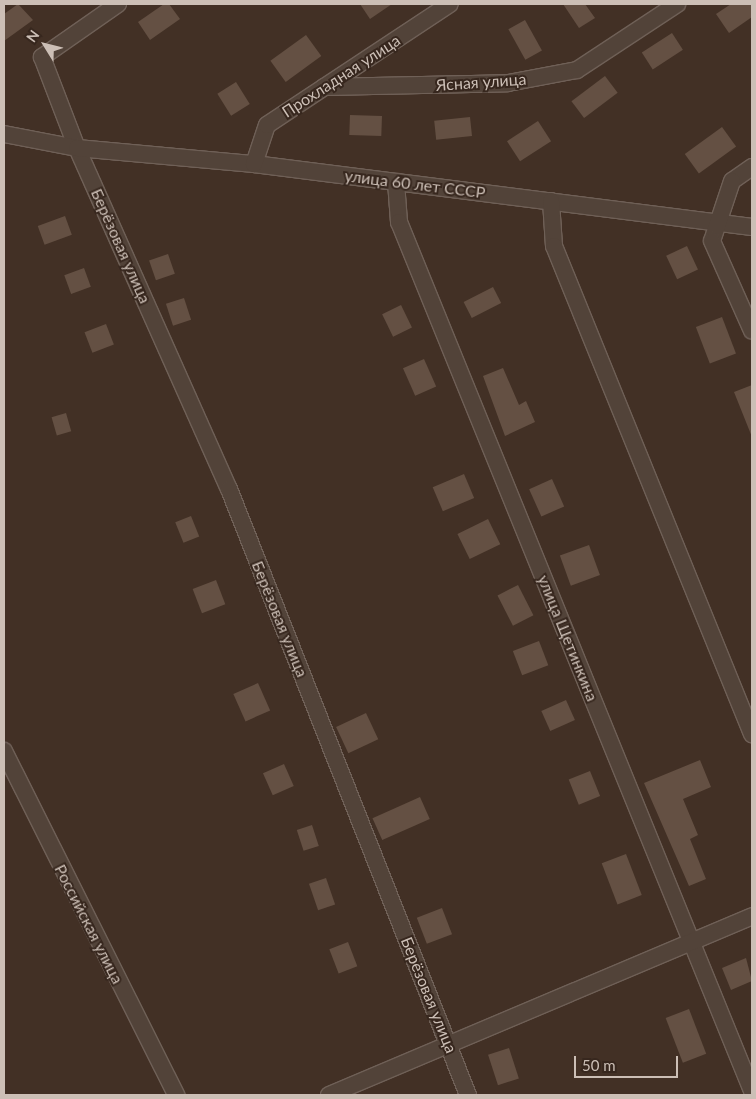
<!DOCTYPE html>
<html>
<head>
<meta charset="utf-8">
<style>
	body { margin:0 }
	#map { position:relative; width:756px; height:1099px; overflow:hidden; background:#423025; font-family:Lato,sans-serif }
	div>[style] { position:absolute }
	.building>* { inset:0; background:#645043; transform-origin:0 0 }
	.roads { filter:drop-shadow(1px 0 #6f6057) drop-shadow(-1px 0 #6f6057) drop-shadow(0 1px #6f6057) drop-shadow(0 -1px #6f6057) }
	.minor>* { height:16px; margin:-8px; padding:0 8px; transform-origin:8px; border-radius:8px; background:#524339 }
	span { translate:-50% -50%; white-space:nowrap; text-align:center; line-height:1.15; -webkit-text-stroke:4px #37271e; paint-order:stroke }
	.street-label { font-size:16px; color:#ccbfb6 }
	.frame { position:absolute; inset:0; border:5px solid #ccbfb6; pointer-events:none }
	.north { position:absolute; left:20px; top:20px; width:50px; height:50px; -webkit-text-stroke:4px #37271e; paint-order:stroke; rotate:306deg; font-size:14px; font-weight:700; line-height:20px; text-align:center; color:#ccbfb6 }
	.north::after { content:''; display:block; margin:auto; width:18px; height:22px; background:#ccbfb6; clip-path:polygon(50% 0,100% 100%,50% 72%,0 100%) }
	.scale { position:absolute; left:574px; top:1056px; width:104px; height:22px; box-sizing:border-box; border:2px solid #ccbfb6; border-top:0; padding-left:6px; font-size:15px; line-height:18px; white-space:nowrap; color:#ccbfb6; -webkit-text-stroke:4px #37271e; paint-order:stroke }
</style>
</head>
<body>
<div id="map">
	<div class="building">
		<i style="clip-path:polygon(18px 4px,33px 20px,4px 41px,4px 14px)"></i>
		<i style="clip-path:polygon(164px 4px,169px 4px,180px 19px,150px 40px,138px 22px)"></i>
		<i style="clip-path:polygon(360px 4px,392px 4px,370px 19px)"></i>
		<i style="clip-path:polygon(563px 4px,585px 4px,595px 18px,579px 28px)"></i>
		<i style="clip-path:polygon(731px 4px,752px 4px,752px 17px,729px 33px,716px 14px)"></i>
		<i style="left:525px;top:20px;width:35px;height:19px;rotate:61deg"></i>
		<i style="left:672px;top:33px;width:20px;height:36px;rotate:57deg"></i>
		<i style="left:306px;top:35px;width:26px;height:44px;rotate:54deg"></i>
		<i style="left:605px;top:76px;width:21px;height:42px;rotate:53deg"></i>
		<i style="left:236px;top:82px;width:26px;height:22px;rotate:58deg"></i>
		<i style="left:350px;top:115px;width:32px;height:20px;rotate:2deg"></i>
		<i style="left:470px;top:117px;width:19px;height:36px;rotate:84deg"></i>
		<i style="left:538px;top:121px;width:24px;height:37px;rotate:57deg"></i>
		<i style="left:722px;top:127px;width:24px;height:46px;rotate:54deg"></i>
		<i style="left:65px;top:216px;width:20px;height:29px;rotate:70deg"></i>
		<i style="left:687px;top:246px;width:26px;height:23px;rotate:65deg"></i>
		<i style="left:168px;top:254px;width:21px;height:20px;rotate:71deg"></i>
		<i style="left:84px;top:268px;width:20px;height:21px;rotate:70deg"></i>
		<i style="left:493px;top:287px;width:18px;height:33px;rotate:63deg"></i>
		<i style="left:184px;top:298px;width:23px;height:19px;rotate:72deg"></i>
		<i style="left:401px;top:305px;width:25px;height:21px;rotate:64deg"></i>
		<i style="left:722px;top:317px;width:39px;height:28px;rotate:69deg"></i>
		<i style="left:106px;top:324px;width:22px;height:23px;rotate:69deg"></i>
		<i style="left:424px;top:359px;width:30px;height:23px;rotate:66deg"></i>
		<i style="clip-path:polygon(503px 368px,519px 405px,526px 401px,535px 422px,505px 436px,483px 376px)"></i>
		<i style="clip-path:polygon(752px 385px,752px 437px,734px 392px)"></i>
		<i style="left:66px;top:413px;width:19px;height:15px;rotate:74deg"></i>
		<i style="left:464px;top:474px;width:26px;height:34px;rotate:67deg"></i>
		<i style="left:552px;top:479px;width:30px;height:25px;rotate:66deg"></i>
		<i style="left:191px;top:516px;width:22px;height:17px;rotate:68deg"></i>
		<i style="left:488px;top:519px;width:28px;height:34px;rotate:64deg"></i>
		<i style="left:589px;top:545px;width:32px;height:31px;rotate:70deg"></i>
		<i style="left:216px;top:580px;width:26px;height:25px;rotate:69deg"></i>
		<i style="left:518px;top:585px;width:34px;height:23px;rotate:63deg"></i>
		<i style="left:539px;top:641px;width:26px;height:28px;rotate:69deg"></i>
		<i style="left:258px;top:683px;width:30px;height:27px;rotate:66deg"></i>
		<i style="left:566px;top:700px;width:22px;height:27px;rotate:66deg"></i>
		<i style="left:366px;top:713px;width:29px;height:33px;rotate:65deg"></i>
		<i style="clip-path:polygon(700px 760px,711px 787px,683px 799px,698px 835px,690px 839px,706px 879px,689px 886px,644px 783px)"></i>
		<i style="left:284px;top:764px;width:24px;height:23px;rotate:66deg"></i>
		<i style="left:590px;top:771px;width:27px;height:23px;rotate:68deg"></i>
		<i style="left:420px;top:797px;width:24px;height:52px;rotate:66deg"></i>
		<i style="left:312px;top:825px;width:22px;height:16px;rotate:72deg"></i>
		<i style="left:626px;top:854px;width:44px;height:26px;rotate:69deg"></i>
		<i style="left:326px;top:878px;width:28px;height:18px;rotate:71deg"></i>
		<i style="left:442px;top:908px;width:28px;height:27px;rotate:69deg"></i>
		<i style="left:348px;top:942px;width:26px;height:20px;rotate:69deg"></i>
		<i style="clip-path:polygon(746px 958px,752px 981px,731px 990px,722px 968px)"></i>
		<i style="left:689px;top:1009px;width:48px;height:25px;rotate:69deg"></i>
		<i style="left:509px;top:1048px;width:32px;height:22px;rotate:72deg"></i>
	</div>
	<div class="roads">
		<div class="minor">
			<i style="left:118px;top:4px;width:93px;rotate:145.1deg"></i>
			<i style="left:42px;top:57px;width:97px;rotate:69deg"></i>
			<i style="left:77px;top:148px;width:373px;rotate:66deg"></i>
			<i style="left:229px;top:489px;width:651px;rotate:68.48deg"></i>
			<i style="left:324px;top:87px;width:184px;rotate:-1.2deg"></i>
			<i style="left:508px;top:83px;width:70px;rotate:-10.7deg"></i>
			<i style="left:577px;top:70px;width:120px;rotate:-33.4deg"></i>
			<i style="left:4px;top:134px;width:74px;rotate:10.9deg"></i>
			<i style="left:77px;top:148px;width:178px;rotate:5.2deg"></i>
			<i style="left:254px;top:164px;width:502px;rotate:7.21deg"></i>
			<i style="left:254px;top:164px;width:41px;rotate:-71.6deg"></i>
			<i style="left:267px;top:125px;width:219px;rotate:-33.5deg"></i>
			<i style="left:752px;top:167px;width:24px;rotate:145deg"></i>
			<i style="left:732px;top:181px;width:63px;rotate:108.4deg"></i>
			<i style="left:712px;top:241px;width:98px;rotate:66deg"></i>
			<i style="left:396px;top:182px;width:40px;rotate:85.7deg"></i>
			<i style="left:399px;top:222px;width:938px;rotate:67.89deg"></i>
			<i style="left:551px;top:201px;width:45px;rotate:86.2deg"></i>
			<i style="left:554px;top:246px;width:527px;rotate:67.92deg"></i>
			<i style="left:4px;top:751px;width:385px;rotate:63.4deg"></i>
			<i style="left:329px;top:1095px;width:459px;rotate:-22.9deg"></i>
		</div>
	</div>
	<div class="street-label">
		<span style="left:341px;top:76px;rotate:-33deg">Прохладная улица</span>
		<span style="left:481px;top:82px;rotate:-4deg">Ясная улица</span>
		<span style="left:415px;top:184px;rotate:7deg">улица 60 лет СССР</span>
		<span style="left:121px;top:246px;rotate:66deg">Берёзовая улица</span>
		<span style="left:280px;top:619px;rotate:68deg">Берёзовая улица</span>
		<span style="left:568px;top:638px;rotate:68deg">улица Щетинкина</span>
		<span style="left:89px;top:924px;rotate:63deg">Российская улица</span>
		<span style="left:429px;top:995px;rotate:68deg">Берёзовая улица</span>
	</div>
	<div class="frame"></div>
	<div class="north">N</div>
	<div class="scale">50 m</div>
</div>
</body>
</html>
